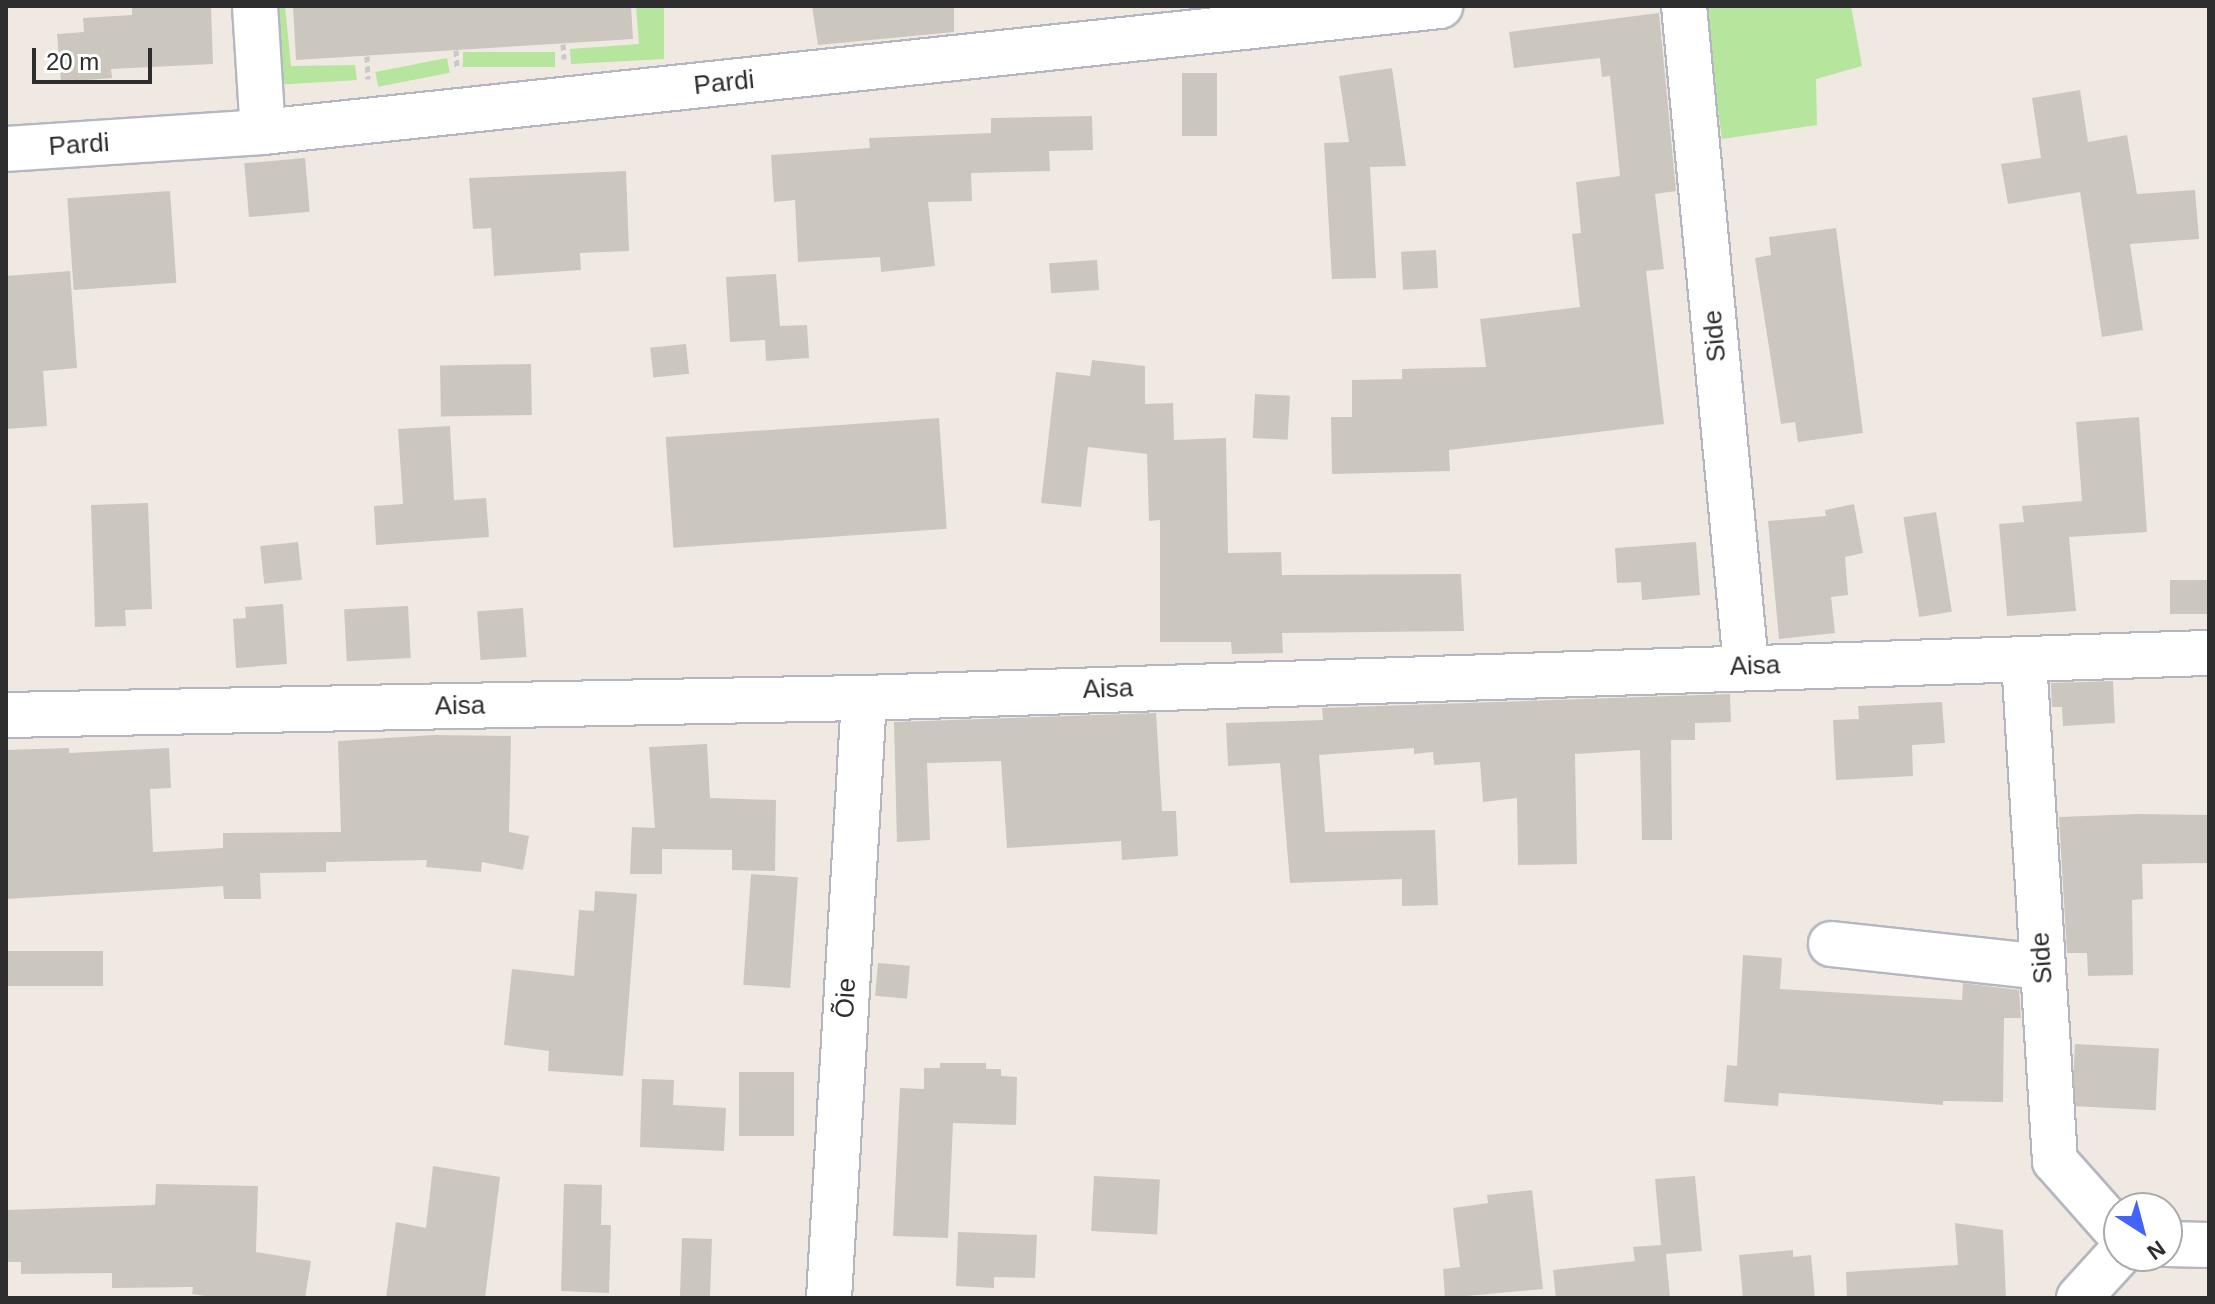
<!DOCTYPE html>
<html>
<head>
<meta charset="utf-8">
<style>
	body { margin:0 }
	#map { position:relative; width:2215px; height:1304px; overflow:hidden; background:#efe9e1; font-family:Helvetica,sans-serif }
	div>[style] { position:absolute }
	.green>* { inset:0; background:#b6e59e; transform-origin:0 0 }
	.building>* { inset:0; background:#cbc7bf; transform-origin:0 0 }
	.path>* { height:5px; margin-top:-2.5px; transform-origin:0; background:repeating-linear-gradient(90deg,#c9c9c9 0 6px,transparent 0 10px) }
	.roads { filter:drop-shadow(2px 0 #b4b7c1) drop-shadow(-2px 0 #b4b7c1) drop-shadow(0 2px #b4b7c1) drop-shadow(0 -2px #b4b7c1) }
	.minor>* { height:44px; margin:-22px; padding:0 22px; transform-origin:22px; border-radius:22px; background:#fff }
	span { translate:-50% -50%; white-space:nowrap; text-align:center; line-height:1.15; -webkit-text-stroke:7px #fff; paint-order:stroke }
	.street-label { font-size:26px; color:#2e2e2e }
	.frame { position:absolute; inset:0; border:8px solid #2e2e2e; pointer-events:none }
	.north { position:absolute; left:2103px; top:1192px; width:80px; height:80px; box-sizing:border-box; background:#fff; border:2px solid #ababab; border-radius:50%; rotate:144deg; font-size:22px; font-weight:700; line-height:32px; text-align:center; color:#2e2e2e }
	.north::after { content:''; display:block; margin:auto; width:28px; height:36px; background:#4264fb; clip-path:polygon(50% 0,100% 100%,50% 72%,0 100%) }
	.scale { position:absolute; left:32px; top:48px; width:120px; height:36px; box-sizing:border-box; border:4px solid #2e2e2e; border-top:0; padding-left:10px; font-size:24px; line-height:28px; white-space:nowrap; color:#2e2e2e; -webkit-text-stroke:6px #fff; paint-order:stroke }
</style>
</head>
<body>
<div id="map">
	<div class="green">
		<i style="clip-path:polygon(267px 6px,285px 6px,291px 66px,355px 65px,357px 80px,274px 85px)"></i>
		<i style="clip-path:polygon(636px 6px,664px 6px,664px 59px,571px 64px,570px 49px,639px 44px)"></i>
		<i style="clip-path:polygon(1704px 6px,1851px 6px,1862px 66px,1816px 79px,1817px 125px,1722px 139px)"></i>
		<i style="left:555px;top:52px;width:15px;height:92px;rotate:90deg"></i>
		<i style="left:447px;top:58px;width:15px;height:73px;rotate:79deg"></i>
	</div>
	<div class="building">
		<i style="clip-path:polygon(132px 6px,211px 6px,213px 64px,111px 69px,112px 78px,61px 82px,57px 34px,84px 32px,83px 18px,132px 15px)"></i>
		<i style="clip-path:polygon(293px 6px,631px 6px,633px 39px,296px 60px)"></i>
		<i style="clip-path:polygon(812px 6px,954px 6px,954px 32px,818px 45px)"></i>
		<i style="clip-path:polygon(1659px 13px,1676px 191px,1655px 194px,1664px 269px,1646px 271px,1664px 424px,1449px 450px,1450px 471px,1332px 474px,1331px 417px,1352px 417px,1352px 380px,1402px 379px,1402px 369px,1486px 367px,1480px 319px,1580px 307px,1572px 234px,1581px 233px,1576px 182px,1620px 176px,1610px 76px,1602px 77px,1600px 58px,1514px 68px,1509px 32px)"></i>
		<i style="clip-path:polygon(1392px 68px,1406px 166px,1370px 167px,1376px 278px,1332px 279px,1324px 143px,1349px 142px,1339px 76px)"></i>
		<i style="left:1182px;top:73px;width:35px;height:63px"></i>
		<i style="clip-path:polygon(2080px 90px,2088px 142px,2127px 135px,2137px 194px,2195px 190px,2199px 239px,2130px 244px,2143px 330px,2102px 337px,2080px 192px,2008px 204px,2001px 164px,2041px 158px,2032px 98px)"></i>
		<i style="clip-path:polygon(1092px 116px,1093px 150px,1049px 151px,1050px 171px,971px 173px,972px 201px,928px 202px,935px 266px,881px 272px,880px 257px,798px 262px,795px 200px,774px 202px,771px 155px,870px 148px,869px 138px,991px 133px,991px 118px)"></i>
		<i style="left:305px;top:158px;width:54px;height:61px;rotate:85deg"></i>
		<i style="clip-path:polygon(626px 171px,629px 251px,580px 253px,581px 270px,494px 276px,491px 228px,473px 229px,469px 178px)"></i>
		<i style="left:170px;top:191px;width:92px;height:103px;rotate:86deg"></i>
		<i style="clip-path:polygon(1836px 228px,1863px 433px,1798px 442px,1795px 422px,1781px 424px,1755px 258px,1771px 255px,1769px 237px)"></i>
		<i style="left:1436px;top:250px;width:38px;height:35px;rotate:87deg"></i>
		<i style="left:1097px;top:260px;width:30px;height:48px;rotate:86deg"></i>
		<i style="clip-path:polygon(70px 271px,77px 368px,43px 371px,47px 426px,6px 429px,6px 276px)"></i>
		<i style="clip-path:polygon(776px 274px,780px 326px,807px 325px,809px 358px,766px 361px,765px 340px,730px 342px,726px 277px)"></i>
		<i style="left:686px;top:344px;width:30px;height:36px;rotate:84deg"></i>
		<i style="clip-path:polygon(1092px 360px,1145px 366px,1145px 404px,1173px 403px,1174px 440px,1226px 438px,1228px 553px,1281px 552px,1282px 575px,1461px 574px,1464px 631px,1282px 633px,1283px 653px,1232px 654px,1231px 642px,1160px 642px,1160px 520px,1149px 521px,1147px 454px,1088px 447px,1081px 507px,1041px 503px,1056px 372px,1090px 376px)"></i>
		<i style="left:531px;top:364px;width:51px;height:91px;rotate:89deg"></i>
		<i style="left:1255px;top:394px;width:35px;height:44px;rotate:3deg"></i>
		<i style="clip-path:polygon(2139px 417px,2147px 532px,2069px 537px,2076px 611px,2007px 616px,1999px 524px,2024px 522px,2022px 506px,2082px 501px,2076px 422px)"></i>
		<i style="left:939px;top:418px;width:111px;height:274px;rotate:86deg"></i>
		<i style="clip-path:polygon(450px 426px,454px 500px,486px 498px,489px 537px,376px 545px,374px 506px,403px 504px,398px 429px)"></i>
		<i style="clip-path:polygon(148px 503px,152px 609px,125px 610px,126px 626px,95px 627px,91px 505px)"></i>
		<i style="clip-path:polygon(1854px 504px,1863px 553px,1845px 557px,1848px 595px,1831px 597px,1835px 633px,1779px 639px,1768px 521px,1826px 516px,1825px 510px)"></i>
		<i style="left:1936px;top:512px;width:101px;height:33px;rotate:81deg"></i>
		<i style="left:298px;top:542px;width:38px;height:38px;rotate:84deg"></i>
		<i style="clip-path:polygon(1696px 542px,1700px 595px,1642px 600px,1641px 582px,1617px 583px,1615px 548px)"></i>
		<i style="left:2209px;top:580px;width:34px;height:39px;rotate:90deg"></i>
		<i style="clip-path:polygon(283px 604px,287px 664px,236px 668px,233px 619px,246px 618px,245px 607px)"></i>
		<i style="left:408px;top:606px;width:52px;height:64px;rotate:87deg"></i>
		<i style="left:523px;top:608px;width:49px;height:46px;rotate:86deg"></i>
		<i style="clip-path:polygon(2113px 681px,2115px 723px,2063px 726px,2062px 707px,2052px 707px,2051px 683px)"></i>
		<i style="clip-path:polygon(1730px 694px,1731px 722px,1695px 723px,1695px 740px,1671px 740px,1672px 840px,1642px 840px,1640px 750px,1575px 754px,1577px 864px,1518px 865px,1517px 798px,1483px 802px,1480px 762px,1434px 765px,1433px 752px,1414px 754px,1414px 748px,1319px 755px,1325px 832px,1435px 830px,1438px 905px,1402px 906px,1402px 879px,1290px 883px,1280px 763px,1228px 766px,1226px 723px,1323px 720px,1322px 708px)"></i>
		<i style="clip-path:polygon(1942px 702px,1945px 743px,1912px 745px,1913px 776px,1836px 780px,1833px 720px,1859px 719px,1858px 706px)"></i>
		<i style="clip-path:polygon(1156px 713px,1162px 811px,1176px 811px,1178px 856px,1122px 860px,1121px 841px,1007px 848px,1001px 761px,927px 763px,930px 840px,897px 842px,894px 722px)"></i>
		<i style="clip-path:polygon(434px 735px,511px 736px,509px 832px,529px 836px,523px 870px,482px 862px,481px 872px,426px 867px,427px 860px,326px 862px,326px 872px,260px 873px,261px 899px,224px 899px,223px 886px,6px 899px,6px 750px,69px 748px,69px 753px,169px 748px,171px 788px,150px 789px,153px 852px,223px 848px,223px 833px,341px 832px,338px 741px)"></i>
		<i style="clip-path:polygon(707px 744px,710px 798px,776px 800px,775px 871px,732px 870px,732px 850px,662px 849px,662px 874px,630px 874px,632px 827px,655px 828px,649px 747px)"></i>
		<i style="clip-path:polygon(2139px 814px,2209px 815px,2209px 863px,2142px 864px,2143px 899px,2132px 900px,2133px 975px,2088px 976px,2087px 953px,2067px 953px,2059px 817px)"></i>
		<i style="left:751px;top:874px;width:47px;height:111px;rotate:4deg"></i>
		<i style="clip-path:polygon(595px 891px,637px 894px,623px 1076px,548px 1071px,549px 1051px,504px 1045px,512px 969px,574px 976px,579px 910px,594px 911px)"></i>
		<i style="left:6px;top:951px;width:97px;height:35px"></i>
		<i style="clip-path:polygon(1743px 955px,1782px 958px,1780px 989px,1962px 1000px,1963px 983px,2019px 990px,2021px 1018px,2004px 1018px,2003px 1102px,1943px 1101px,1943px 1105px,1779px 1093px,1778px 1106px,1724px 1102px,1727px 1065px,1737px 1066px)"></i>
		<i style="left:878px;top:963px;width:32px;height:33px;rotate:5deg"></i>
		<i style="left:2075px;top:1044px;width:84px;height:62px;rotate:3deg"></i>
		<i style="clip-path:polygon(940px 1063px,986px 1063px,986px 1069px,1001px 1069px,1001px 1076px,1017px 1077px,1016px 1125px,953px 1123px,948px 1238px,893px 1236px,900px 1088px,924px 1089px,924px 1068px,940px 1068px)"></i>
		<i style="left:739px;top:1072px;width:55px;height:64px"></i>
		<i style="clip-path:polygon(642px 1079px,674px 1080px,673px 1105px,726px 1108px,724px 1151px,640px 1147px)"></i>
		<i style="clip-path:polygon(433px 1166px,500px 1177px,485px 1298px,386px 1298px,396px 1222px,426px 1228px)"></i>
		<i style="left:1094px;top:1176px;width:66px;height:55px;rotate:3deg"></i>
		<i style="clip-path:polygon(1695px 1176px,1702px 1251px,1666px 1254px,1670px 1298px,1556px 1298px,1553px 1270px,1635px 1261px,1633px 1247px,1661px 1245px,1655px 1179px)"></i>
		<i style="clip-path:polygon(156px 1184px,258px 1186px,256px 1252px,311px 1261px,305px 1298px,218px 1298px,192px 1294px,193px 1287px,112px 1288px,112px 1273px,21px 1274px,21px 1262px,6px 1262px,6px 1210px,155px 1205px)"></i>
		<i style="clip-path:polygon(564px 1184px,602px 1185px,601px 1225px,611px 1225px,609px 1293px,561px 1291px)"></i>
		<i style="clip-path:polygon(1532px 1190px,1543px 1289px,1445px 1298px,1443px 1269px,1460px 1267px,1453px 1208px,1488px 1203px,1487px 1195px)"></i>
		<i style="clip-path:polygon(1955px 1223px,2003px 1230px,2006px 1298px,1847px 1298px,1846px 1272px,1958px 1265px)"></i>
		<i style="clip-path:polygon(958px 1232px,1037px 1235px,1035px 1278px,994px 1277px,994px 1288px,956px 1286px)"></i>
		<i style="left:682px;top:1238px;width:30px;height:60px;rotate:2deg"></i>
		<i style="clip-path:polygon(1793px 1250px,1793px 1257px,1811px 1255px,1815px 1298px,1743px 1298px,1739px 1255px)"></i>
	</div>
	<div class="path">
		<i style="left:563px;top:44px;width:15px;rotate:86deg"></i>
		<i style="left:456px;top:50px;width:19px;rotate:87deg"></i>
		<i style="left:367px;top:56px;width:23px;rotate:88deg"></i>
	</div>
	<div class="roads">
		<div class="minor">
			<i style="left:255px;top:6px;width:126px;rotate:86.4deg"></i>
			<i style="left:1684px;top:6px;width:663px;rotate:84.63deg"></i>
			<i style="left:6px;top:149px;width:258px;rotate:-3.8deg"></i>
			<i style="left:263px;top:132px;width:1184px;rotate:-6.11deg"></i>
			<i style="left:2024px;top:660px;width:502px;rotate:86.46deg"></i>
			<i style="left:2055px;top:1161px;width:96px;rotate:48.4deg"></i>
			<i style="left:6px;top:715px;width:858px;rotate:-1.14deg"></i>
			<i style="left:864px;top:698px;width:1346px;rotate:-1.92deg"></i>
			<i style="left:1831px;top:944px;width:213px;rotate:6.2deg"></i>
			<i style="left:2167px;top:1244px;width:42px;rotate:1.4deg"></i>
			<i style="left:829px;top:1298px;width:601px;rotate:-86.66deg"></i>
			<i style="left:2079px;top:1298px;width:59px;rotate:-47.7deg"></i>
		</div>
	</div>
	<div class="street-label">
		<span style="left:724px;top:83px;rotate:-6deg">Pardi</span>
		<span style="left:79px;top:145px;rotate:-4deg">Pardi</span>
		<span style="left:1715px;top:336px;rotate:-95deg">Side</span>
		<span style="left:1755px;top:666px;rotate:-2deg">Aisa</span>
		<span style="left:1108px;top:689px;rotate:-2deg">Aisa</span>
		<span style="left:460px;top:706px;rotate:-1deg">Aisa</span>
		<span style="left:2042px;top:958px;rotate:-94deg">Side</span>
		<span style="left:846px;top:998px;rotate:-87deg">Õie</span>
	</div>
	<div class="frame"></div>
	<div class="north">N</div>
	<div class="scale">20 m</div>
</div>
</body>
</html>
